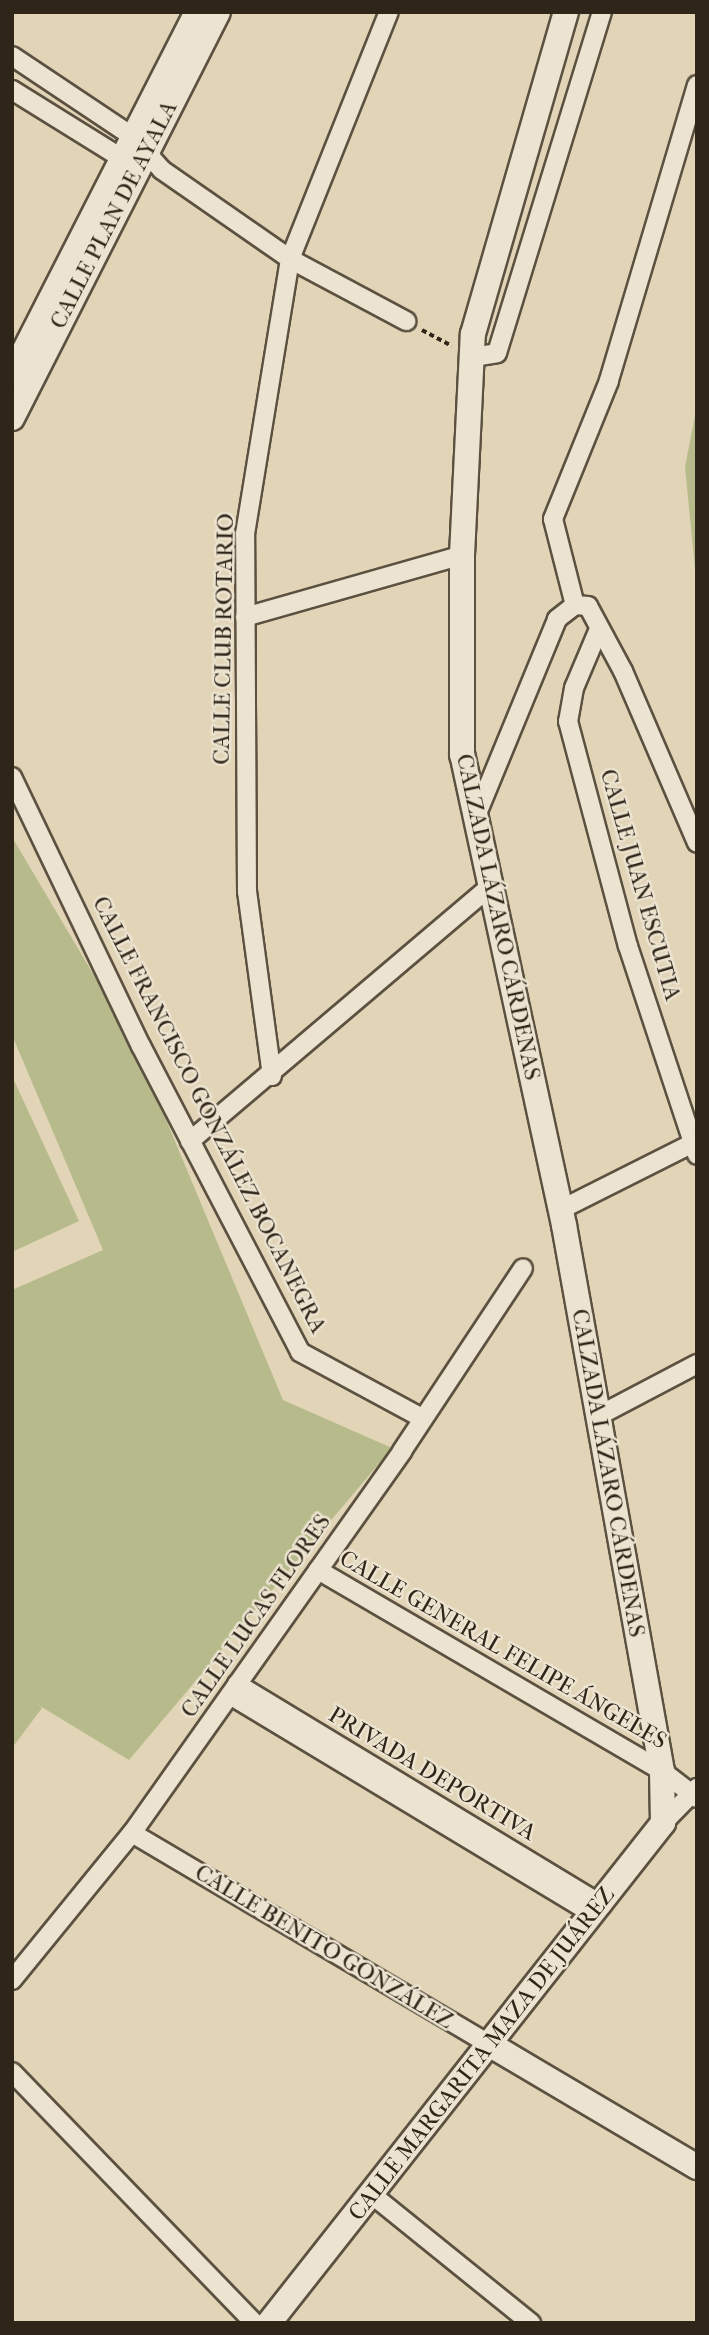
<!DOCTYPE html>
<html>
<head>
<meta charset="utf-8">
<style>
	body { margin:0 }
	#map { position:relative; width:709px; height:2335px; overflow:hidden; background:#e1d4b7; font-family:"IM FELL French Canon",serif }
	div>[style] { position:absolute }
	.green>* { inset:0; background:#b7bb8b }
	.path>* { height:3.5px; margin-top:-1.75px; transform-origin:0; background:repeating-linear-gradient(90deg,#302519 0 5px,transparent 0 8.5px) }
	.roads { filter:drop-shadow(2px 0 #5c5140) drop-shadow(-2px 0 #5c5140) drop-shadow(0 2px #5c5140) drop-shadow(0 -2px #5c5140) }
	.street>* { height:18px; margin:-9px; padding:0 9px; transform-origin:9px; border-radius:9px; background:#ece3d0 }
	.secondary>* { height:24px; margin:-12px; padding:0 12px; transform-origin:12px; border-radius:12px; background:#ece3d0 }
	span { translate:-50% -50%; white-space:nowrap; text-align:center; line-height:1.15; -webkit-text-stroke:5px #ece3d0; paint-order:stroke }
	.street-label { font-size:23px; color:#302519 }
	.frame { position:absolute; inset:0; border:14px solid #302519; pointer-events:none }
</style>
</head>
<body>
<div id="map">
	<div class="green">
		<i style="clip-path:polygon(697px 405px,697px 589px,685px 467px)"></i>
		<i style="clip-path:polygon(12px 837px,134px 1043px,283px 1400px,392px 1448px,129px 1760px,35px 1703px,42px 1708px,12px 1748px,12px 1290px,103px 1250px,12px 1035px)"></i>
		<i style="clip-path:polygon(12px 1076px,79px 1221px,12px 1252px)"></i>
	</div>
	<div class="path">
		<i style="left:422px;top:330px;width:34px;rotate:28deg"></i>
	</div>
	<div class="roads">
		<div class="street">
			<i style="left:12px;top:56px;width:144px;rotate:33.7deg"></i>
			<i style="left:132px;top:136px;width:45px;rotate:48.6deg"></i>
			<i style="left:162px;top:170px;width:156px;rotate:34.8deg"></i>
			<i style="left:290px;top:259px;width:132px;rotate:28.1deg"></i>
			<i style="left:697px;top:85px;width:309px;rotate:106.6deg"></i>
			<i style="left:609px;top:381px;width:149px;rotate:112.1deg"></i>
			<i style="left:553px;top:519px;width:89px;rotate:75.7deg"></i>
			<i style="left:575px;top:605px;width:13px;rotate:4deg"></i>
			<i style="left:588px;top:606px;width:74px;rotate:61.7deg"></i>
			<i style="left:623px;top:671px;width:187px;rotate:66.7deg"></i>
			<i style="left:12px;top:90px;width:140px;rotate:31.9deg"></i>
			<i style="left:473px;top:357px;width:24px;rotate:-9deg"></i>
			<i style="left:497px;top:353px;width:357px;rotate:-72.9deg"></i>
			<i style="left:245px;top:617px;width:226px;rotate:-15.9deg"></i>
			<i style="left:599px;top:629px;width:64px;rotate:113deg"></i>
			<i style="left:574px;top:688px;width:34px;rotate:100deg"></i>
			<i style="left:568px;top:721px;width:233px;rotate:75.1deg"></i>
			<i style="left:628px;top:946px;width:220px;rotate:71.7deg"></i>
			<i style="left:12px;top:777px;width:298px;rotate:64.4deg"></i>
			<i style="left:141px;top:1046px;width:345px;rotate:62.5deg"></i>
			<i style="left:300px;top:1352px;width:139px;rotate:28.4deg"></i>
			<i style="left:476px;top:816px;width:213px;rotate:-67.6deg"></i>
			<i style="left:557px;top:619px;width:23px;rotate:-38deg"></i>
			<i style="left:272px;top:1076px;width:186px;rotate:-97.7deg"></i>
			<i style="left:247px;top:892px;width:358px;rotate:-90.3deg"></i>
			<i style="left:245px;top:534px;width:279px;rotate:-80.7deg"></i>
			<i style="left:290px;top:259px;width:266px;rotate:-68.2deg"></i>
			<i style="left:190px;top:1141px;width:394px;rotate:-40.3deg"></i>
			<i style="left:560px;top:1210px;width:149px;rotate:-26.7deg"></i>
			<i style="left:598px;top:1416px;width:112px;rotate:-27.7deg"></i>
			<i style="left:318px;top:1570px;width:398px;rotate:30.3deg"></i>
			<i style="left:662px;top:1771px;width:44px;rotate:37.6deg"></i>
			<i style="left:237px;top:1684px;width:427px;rotate:31.2deg"></i>
			<i style="left:230px;top:1695px;width:425px;rotate:31.1deg"></i>
			<i style="left:663px;top:1823px;width:49px;rotate:-45.8deg"></i>
			<i style="left:132px;top:1833px;width:415px;rotate:30.6deg"></i>
			<i style="left:12px;top:1980px;width:190px;rotate:-50.8deg"></i>
			<i style="left:132px;top:1833px;width:468px;rotate:-54.7deg"></i>
			<i style="left:402px;top:1451px;width:219px;rotate:-56.5deg"></i>
			<i style="left:12px;top:2072px;width:349px;rotate:46deg"></i>
			<i style="left:371px;top:2194px;width:206px;rotate:38.9deg"></i>
		</div>
		<div class="secondary">
			<i style="left:12px;top:375px;width:407px;rotate:-63deg"></i>
			<i style="left:12px;top:418px;width:455px;rotate:-63.1deg"></i>
			<i style="left:489px;top:2044px;width:242px;rotate:30.6deg"></i>
			<i style="left:269px;top:2323px;width:637px;rotate:-51.76deg"></i>
			<i style="left:663px;top:1823px;width:52px;rotate:-91.1deg"></i>
			<i style="left:662px;top:1771px;width:555px;rotate:-100.18deg"></i>
			<i style="left:564px;top:1225px;width:481px;rotate:-102.2deg"></i>
			<i style="left:462px;top:755px;width:200px;rotate:-90deg"></i>
			<i style="left:462px;top:555px;width:221px;rotate:-87.2deg"></i>
			<i style="left:473px;top:334px;width:335px;rotate:-73.9deg"></i>
		</div>
	</div>
	<div class="street-label">
		<span style="left:114px;top:215px;rotate:-63deg">CALLE PLAN DE AYALA</span>
		<span style="left:224px;top:639px;rotate:-89deg">CALLE CLUB ROTARIO</span>
		<span style="left:640px;top:885px;rotate:74deg">CALLE JUAN ESCUTIA</span>
		<span style="left:498px;top:917px;rotate:78deg">CALZADA LÁZARO CÁRDENAS</span>
		<span style="left:209px;top:1115px;rotate:63deg">CALLE FRANCISCO GONZÁLEZ BOCANEGRA</span>
		<span style="left:608px;top:1473px;rotate:80deg">CALZADA LÁZARO CÁRDENAS</span>
		<span style="left:256px;top:1616px;rotate:-55deg">CALLE LUCAS FLORES</span>
		<span style="left:503px;top:1650px;rotate:30deg">CALLE GENERAL FELIPE ÁNGELES</span>
		<span style="left:432px;top:1774px;rotate:31deg">PRIVADA DEPORTIVA</span>
		<span style="left:324px;top:1947px;rotate:31deg">CALLE BENITO GONZÁLEZ</span>
		<span style="left:482px;top:2054px;rotate:-52deg">CALLE MARGARITA MAZA DE JUÁREZ</span>
	</div>
	<div class="frame"></div>
</div>
</body>
</html>
